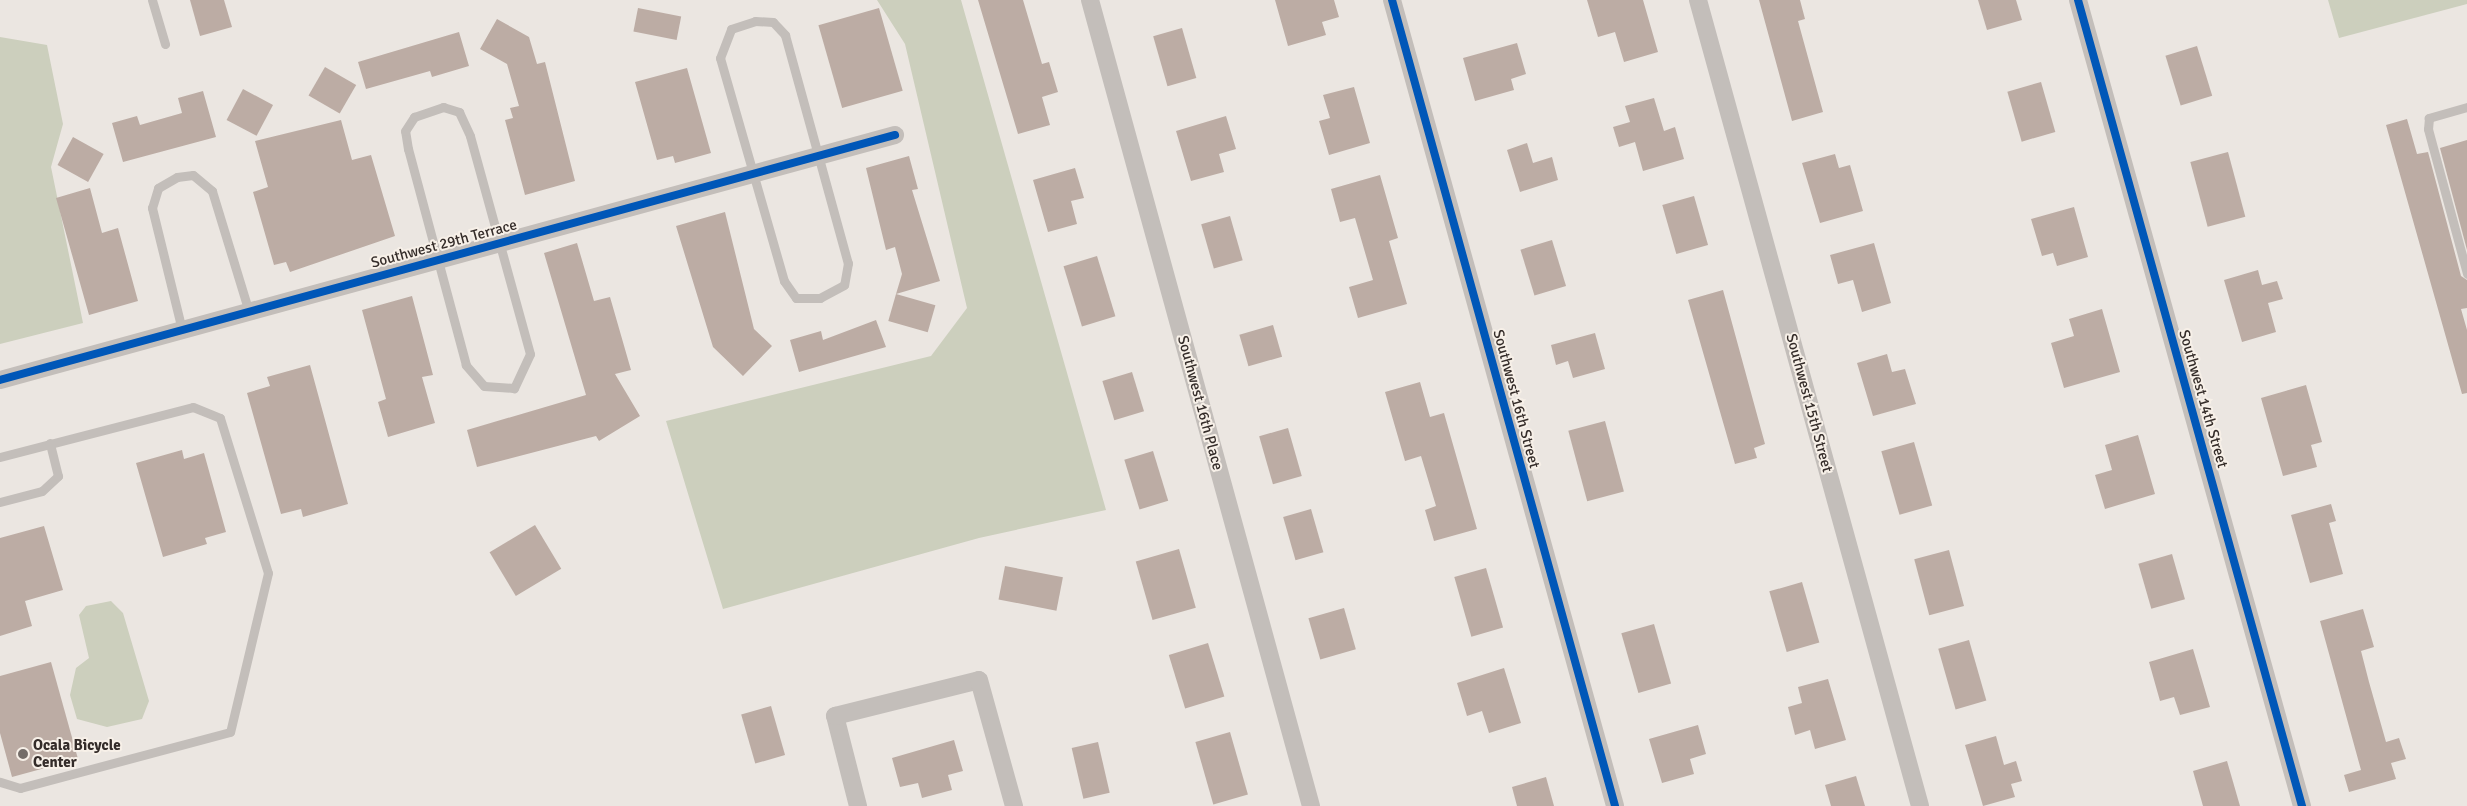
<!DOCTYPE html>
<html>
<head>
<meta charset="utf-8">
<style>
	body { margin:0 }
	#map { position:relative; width:2467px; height:806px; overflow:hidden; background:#ebe6e1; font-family:Signika,sans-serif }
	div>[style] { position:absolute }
	.green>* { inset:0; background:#cccfbd }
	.building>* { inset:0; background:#bcaca4; transform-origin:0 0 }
	.lane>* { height:9px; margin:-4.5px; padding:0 4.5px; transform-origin:4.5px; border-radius:4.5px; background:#c3beba }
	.street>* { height:18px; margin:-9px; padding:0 9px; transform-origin:9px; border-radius:9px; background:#c3beba }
	.cycleway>* { height:8px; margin:-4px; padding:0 4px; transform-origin:4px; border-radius:4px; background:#0057b8 }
	.dots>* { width:14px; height:14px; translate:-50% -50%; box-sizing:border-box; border:2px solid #f7f0e8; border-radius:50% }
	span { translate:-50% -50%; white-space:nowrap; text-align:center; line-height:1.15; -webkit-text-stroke:4px #f7f0e8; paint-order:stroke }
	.street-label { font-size:15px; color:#342c29 }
	.poi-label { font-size:15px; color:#342c29; font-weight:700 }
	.left { translate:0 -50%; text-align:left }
</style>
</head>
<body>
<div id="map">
	<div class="green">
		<i style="clip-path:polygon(877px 0,961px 0,1106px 510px,979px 538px,723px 609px,666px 421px,931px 356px,967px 308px,905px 44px)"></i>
		<i style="clip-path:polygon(2328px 0,2467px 0,2467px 4px,2339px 38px)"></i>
		<i style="clip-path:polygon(0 37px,47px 45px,63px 124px,51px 167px,83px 323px,0 344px)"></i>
		<i style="clip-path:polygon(111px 601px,123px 613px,149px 701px,142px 719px,107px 727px,77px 719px,70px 695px,76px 668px,89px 658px,79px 615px,86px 606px)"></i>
	</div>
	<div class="building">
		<i style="clip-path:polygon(190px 0,224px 0,232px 27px,200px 36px)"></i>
		<i style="clip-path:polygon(978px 0,1023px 0,1042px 64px,1049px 62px,1058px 92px,1042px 97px,1050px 125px,1018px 134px)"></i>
		<i style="clip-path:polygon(1275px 0,1334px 0,1339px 17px,1322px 22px,1326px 35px,1288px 46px)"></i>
		<i style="clip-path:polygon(1587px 0,1643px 0,1658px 52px,1624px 62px,1615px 32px,1598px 37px)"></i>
		<i style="clip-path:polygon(1759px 0,1800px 0,1805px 19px,1798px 21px,1823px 112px,1792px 121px)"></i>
		<i style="clip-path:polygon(1978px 0,2016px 0,2022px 20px,1987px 30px)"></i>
		<i style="left:638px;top:8px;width:44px;height:24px;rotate:11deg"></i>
		<i style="left:879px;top:8px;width:86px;height:63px;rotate:74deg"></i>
		<i style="clip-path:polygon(497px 19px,529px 37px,537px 64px,545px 62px,575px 181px,525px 195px,505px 120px,513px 118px,510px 108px,519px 106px,507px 64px,480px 49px)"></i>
		<i style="left:1182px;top:28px;width:52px;height:30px;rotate:74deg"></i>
		<i style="clip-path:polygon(459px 32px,469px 66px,432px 77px,430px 71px,366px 89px,358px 62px)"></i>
		<i style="clip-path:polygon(1517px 43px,1526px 74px,1511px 79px,1514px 90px,1475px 101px,1463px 58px)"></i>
		<i style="left:2197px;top:46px;width:52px;height:33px;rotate:73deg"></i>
		<i style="left:325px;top:67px;width:36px;height:33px;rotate:30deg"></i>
		<i style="clip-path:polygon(687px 68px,711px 153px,675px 163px,673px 156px,657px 160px,635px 82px)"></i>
		<i style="left:2041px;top:82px;width:52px;height:35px;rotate:74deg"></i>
		<i style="clip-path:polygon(1354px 87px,1370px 143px,1329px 155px,1319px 121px,1330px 118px,1323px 95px)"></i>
		<i style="left:243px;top:89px;width:34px;height:35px;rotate:28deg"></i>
		<i style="clip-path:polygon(203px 91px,216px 137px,123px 162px,112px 123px,137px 116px,140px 125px,182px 113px,178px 98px)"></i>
		<i style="clip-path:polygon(1654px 98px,1664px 131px,1675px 127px,1684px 159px,1643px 171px,1635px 142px,1619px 147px,1613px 127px,1630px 122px,1625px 106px)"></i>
		<i style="clip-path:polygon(1226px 116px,1236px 149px,1219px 154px,1224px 172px,1191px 181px,1176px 131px)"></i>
		<i style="clip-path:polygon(2407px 119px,2417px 154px,2428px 152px,2461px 276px,2467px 280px,2467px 308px,2461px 309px,2467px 330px,2467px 393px,2462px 394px,2386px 125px)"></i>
		<i style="clip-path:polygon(341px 120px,352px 160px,371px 155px,395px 236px,290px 272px,286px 262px,274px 265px,253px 192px,268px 187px,255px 141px)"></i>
		<i style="left:73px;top:137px;width:35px;height:32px;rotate:29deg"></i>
		<i style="clip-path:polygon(2467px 140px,2467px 250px,2440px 148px)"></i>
		<i style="clip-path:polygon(1527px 143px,1533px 163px,1552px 157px,1558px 180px,1520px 192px,1507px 150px)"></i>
		<i style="left:2228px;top:152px;width:67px;height:39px;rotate:75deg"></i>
		<i style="clip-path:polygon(1835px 154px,1839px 168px,1850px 165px,1863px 211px,1820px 223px,1802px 163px)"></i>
		<i style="clip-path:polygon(909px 156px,918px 189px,912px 190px,940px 281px,896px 294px,902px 274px,895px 247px,886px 250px,866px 168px)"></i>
		<i style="clip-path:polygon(1075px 168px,1084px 198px,1071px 201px,1077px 224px,1048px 232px,1033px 180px)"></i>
		<i style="clip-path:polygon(1380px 175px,1398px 238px,1389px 241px,1407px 304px,1358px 318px,1349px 287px,1373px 280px,1355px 218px,1340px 222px,1331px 189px)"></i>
		<i style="clip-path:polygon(90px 188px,102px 233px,118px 228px,138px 301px,89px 315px,56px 198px)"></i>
		<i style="left:1694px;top:196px;width:51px;height:33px;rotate:74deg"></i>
		<i style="clip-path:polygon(2074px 207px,2088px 257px,2057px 266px,2053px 253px,2042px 256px,2031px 219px)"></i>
		<i style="clip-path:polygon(725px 212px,754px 329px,772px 346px,743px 376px,713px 347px,676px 226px)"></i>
		<i style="left:1230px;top:216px;width:46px;height:30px;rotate:74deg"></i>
		<i style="left:1552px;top:240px;width:48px;height:33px;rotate:73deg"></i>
		<i style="clip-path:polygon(577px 243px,594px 301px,610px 297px,631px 370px,615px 374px,640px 416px,599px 441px,596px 436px,477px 467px,467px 430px,586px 395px,544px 253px)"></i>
		<i style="clip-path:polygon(1874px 243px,1891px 303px,1862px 312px,1853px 280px,1838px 284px,1830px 255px)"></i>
		<i style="left:1097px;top:256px;width:63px;height:35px;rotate:73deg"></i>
		<i style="clip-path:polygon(2258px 270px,2262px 285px,2277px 281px,2283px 299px,2268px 303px,2276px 332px,2242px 342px,2224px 280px)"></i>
		<i style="clip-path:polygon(1723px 290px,1765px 444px,1754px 448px,1757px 458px,1735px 464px,1688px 300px)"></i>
		<i style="left:896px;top:294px;width:41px;height:28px;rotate:16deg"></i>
		<i style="clip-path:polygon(412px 296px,433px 375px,422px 377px,435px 423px,388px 437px,378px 402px,386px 399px,362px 310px)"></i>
		<i style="clip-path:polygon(2102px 309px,2120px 372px,2064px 388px,2051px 343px,2074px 336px,2069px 319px)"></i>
		<i style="clip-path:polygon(876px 320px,886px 347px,799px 372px,790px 340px,821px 331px,823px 340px)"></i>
		<i style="left:1273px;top:325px;width:33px;height:35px;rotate:74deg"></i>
		<i style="clip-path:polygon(1595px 333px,1605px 369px,1573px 378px,1568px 361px,1556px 365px,1551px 345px)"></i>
		<i style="clip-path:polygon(1887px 354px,1892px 372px,1905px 369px,1916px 404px,1873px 416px,1857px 363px)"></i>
		<i style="clip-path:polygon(310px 365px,348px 504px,303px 517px,301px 509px,281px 514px,247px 393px,270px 386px,267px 377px)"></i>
		<i style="left:1132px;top:372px;width:41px;height:31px;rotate:73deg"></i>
		<i style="clip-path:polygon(1420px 382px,1430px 417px,1444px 413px,1477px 529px,1434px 541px,1425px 510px,1436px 506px,1421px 456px,1405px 461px,1385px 392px)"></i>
		<i style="clip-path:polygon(2306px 385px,2322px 442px,2311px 445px,2317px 467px,2283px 476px,2261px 398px)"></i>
		<i style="left:1605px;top:421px;width:73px;height:38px;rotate:75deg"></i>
		<i style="left:1288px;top:428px;width:50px;height:30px;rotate:74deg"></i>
		<i style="clip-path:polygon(2138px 435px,2155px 494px,2105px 509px,2095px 475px,2112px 470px,2105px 445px)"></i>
		<i style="left:1914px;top:442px;width:66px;height:34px;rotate:74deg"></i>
		<i style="clip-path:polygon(182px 450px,184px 459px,204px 453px,226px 532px,205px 538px,207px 544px,163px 557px,136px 463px)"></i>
		<i style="left:1153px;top:451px;width:52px;height:30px;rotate:73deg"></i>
		<i style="clip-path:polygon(2331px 504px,2336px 521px,2329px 523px,2343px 574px,2310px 583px,2291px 515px)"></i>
		<i style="left:1311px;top:509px;width:45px;height:29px;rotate:74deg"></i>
		<i style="left:535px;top:525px;width:51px;height:53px;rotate:59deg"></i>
		<i style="clip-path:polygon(44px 526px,63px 590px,25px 601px,32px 626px,0 636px,0 538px)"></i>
		<i style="left:1179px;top:549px;width:61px;height:45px;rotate:74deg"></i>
		<i style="left:1949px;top:550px;width:58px;height:36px;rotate:75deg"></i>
		<i style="left:2172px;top:554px;width:47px;height:35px;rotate:74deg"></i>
		<i style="left:1005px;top:566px;width:59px;height:34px;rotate:11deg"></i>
		<i style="left:1486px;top:568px;width:62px;height:33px;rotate:74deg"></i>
		<i style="left:1802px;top:582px;width:63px;height:34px;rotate:74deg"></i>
		<i style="left:1344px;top:608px;width:43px;height:37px;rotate:74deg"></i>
		<i style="clip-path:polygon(2363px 609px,2374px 647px,2361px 651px,2369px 682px,2386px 742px,2399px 738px,2406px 759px,2391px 763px,2396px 779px,2349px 792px,2344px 775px,2361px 770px,2320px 621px)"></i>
		<i style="left:1654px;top:624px;width:62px;height:34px;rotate:74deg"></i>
		<i style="left:1969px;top:640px;width:63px;height:32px;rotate:74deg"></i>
		<i style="left:1208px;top:643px;width:56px;height:41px;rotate:73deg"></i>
		<i style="clip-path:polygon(2193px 649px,2210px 707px,2180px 715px,2174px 697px,2160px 701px,2149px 662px)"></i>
		<i style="clip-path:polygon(51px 662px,78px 759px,12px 777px,0 733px,0 676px)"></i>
		<i style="clip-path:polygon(1504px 668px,1521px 723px,1489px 733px,1482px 711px,1467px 716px,1457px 683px)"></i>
		<i style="clip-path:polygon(1828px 679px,1846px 740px,1815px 749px,1810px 730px,1795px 735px,1788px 707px,1802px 703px,1798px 687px)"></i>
		<i style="left:771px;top:706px;width:51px;height:31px;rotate:74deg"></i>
		<i style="clip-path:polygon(1698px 725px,1706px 754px,1690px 759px,1694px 774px,1662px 783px,1649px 739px)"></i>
		<i style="left:1230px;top:732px;width:65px;height:36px;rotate:74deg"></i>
		<i style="clip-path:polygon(1996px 736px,2004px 765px,2016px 761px,2022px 781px,2011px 784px,2015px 797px,1983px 806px,1965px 745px)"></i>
		<i style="clip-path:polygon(954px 740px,963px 771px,948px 775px,952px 790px,922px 798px,918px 783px,900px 787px,892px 758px)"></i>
		<i style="left:1098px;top:742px;width:52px;height:27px;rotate:77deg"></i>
		<i style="clip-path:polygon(2227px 761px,2240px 806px,2203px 806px,2193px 771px)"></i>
		<i style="clip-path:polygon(1856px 776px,1865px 806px,1831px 806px,1825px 785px)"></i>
		<i style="clip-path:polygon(1546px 777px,1554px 806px,1517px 806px,1512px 787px)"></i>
	</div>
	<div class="lane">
		<i style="left:152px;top:0;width:46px;rotate:73.5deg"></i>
		<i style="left:755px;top:21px;width:18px;rotate:3deg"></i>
		<i style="left:773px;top:22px;width:18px;rotate:47deg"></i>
		<i style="left:785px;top:35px;width:237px;rotate:74.6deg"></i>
		<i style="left:848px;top:263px;width:22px;rotate:100deg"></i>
		<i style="left:844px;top:285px;width:27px;rotate:152deg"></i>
		<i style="left:820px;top:298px;width:24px;rotate:180deg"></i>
		<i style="left:796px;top:298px;width:21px;rotate:-125deg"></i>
		<i style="left:784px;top:281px;width:232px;rotate:-106deg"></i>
		<i style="left:720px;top:58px;width:31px;rotate:-69deg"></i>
		<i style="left:731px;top:29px;width:25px;rotate:-18deg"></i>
		<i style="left:443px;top:107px;width:17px;rotate:17deg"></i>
		<i style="left:459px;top:112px;width:26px;rotate:65deg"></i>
		<i style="left:470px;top:136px;width:226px;rotate:74.6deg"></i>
		<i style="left:530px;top:354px;width:38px;rotate:115deg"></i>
		<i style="left:514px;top:388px;width:30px;rotate:-176deg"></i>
		<i style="left:484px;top:386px;width:28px;rotate:-131deg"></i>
		<i style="left:466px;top:365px;width:224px;rotate:-105deg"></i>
		<i style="left:408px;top:149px;width:18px;rotate:-99deg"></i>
		<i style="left:405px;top:131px;width:17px;rotate:-57deg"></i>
		<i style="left:414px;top:117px;width:31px;rotate:-19deg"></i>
		<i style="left:2467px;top:107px;width:40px;rotate:164deg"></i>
		<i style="left:2429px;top:118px;width:11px;rotate:95deg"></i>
		<i style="left:2428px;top:129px;width:150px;rotate:74.9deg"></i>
		<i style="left:182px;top:330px;width:126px;rotate:-103.8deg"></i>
		<i style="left:152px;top:208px;width:21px;rotate:-73deg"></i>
		<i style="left:158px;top:188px;width:22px;rotate:-30deg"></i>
		<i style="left:177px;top:177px;width:16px;rotate:-7deg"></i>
		<i style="left:193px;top:175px;width:25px;rotate:40deg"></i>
		<i style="left:212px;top:191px;width:127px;rotate:73deg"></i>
		<i style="left:0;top:457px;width:199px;rotate:-14.5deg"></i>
		<i style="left:193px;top:407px;width:29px;rotate:22deg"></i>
		<i style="left:220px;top:418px;width:162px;rotate:72.8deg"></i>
		<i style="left:268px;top:573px;width:163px;rotate:103.4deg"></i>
		<i style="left:230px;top:732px;width:217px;rotate:165.1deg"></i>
		<i style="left:20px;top:788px;width:21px;rotate:-163deg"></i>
		<i style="left:0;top:502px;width:43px;rotate:-14.7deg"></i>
		<i style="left:42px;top:491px;width:22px;rotate:-43deg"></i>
		<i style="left:58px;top:476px;width:34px;rotate:-104deg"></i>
	</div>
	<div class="street">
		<i style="left:1090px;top:0;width:836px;rotate:74.67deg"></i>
		<i style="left:1392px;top:0;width:836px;rotate:74.53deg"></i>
		<i style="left:1698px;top:0;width:836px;rotate:74.6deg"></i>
		<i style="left:2078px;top:0;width:837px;rotate:74.47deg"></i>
		<i style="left:0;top:380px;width:928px;rotate:-15.31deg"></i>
		<i style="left:858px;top:806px;width:93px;rotate:-104.3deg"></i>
		<i style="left:835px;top:716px;width:148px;rotate:-14deg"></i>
		<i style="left:979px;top:680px;width:131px;rotate:74.5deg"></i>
	</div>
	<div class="cycleway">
		<i style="left:1392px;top:0;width:836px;rotate:74.53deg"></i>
		<i style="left:2078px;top:0;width:837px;rotate:74.47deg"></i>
		<i style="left:0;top:380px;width:928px;rotate:-15.31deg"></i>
	</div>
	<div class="dots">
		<i style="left:23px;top:754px;background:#746d69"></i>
	</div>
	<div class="street-label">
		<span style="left:444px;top:244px;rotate:-15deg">Southwest 29th Terrace</span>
		<span style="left:1516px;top:399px;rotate:75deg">Southwest 16th Street</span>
		<span style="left:2203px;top:399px;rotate:74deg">Southwest 14th Street</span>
		<span style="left:1200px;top:403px;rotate:75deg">Southwest 16th Place</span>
		<span style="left:1809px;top:403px;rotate:75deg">Southwest 15th Street</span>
	</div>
	<div class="poi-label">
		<span class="left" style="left:33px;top:754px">Ocala Bicycle<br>Center</span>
	</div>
</div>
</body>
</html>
